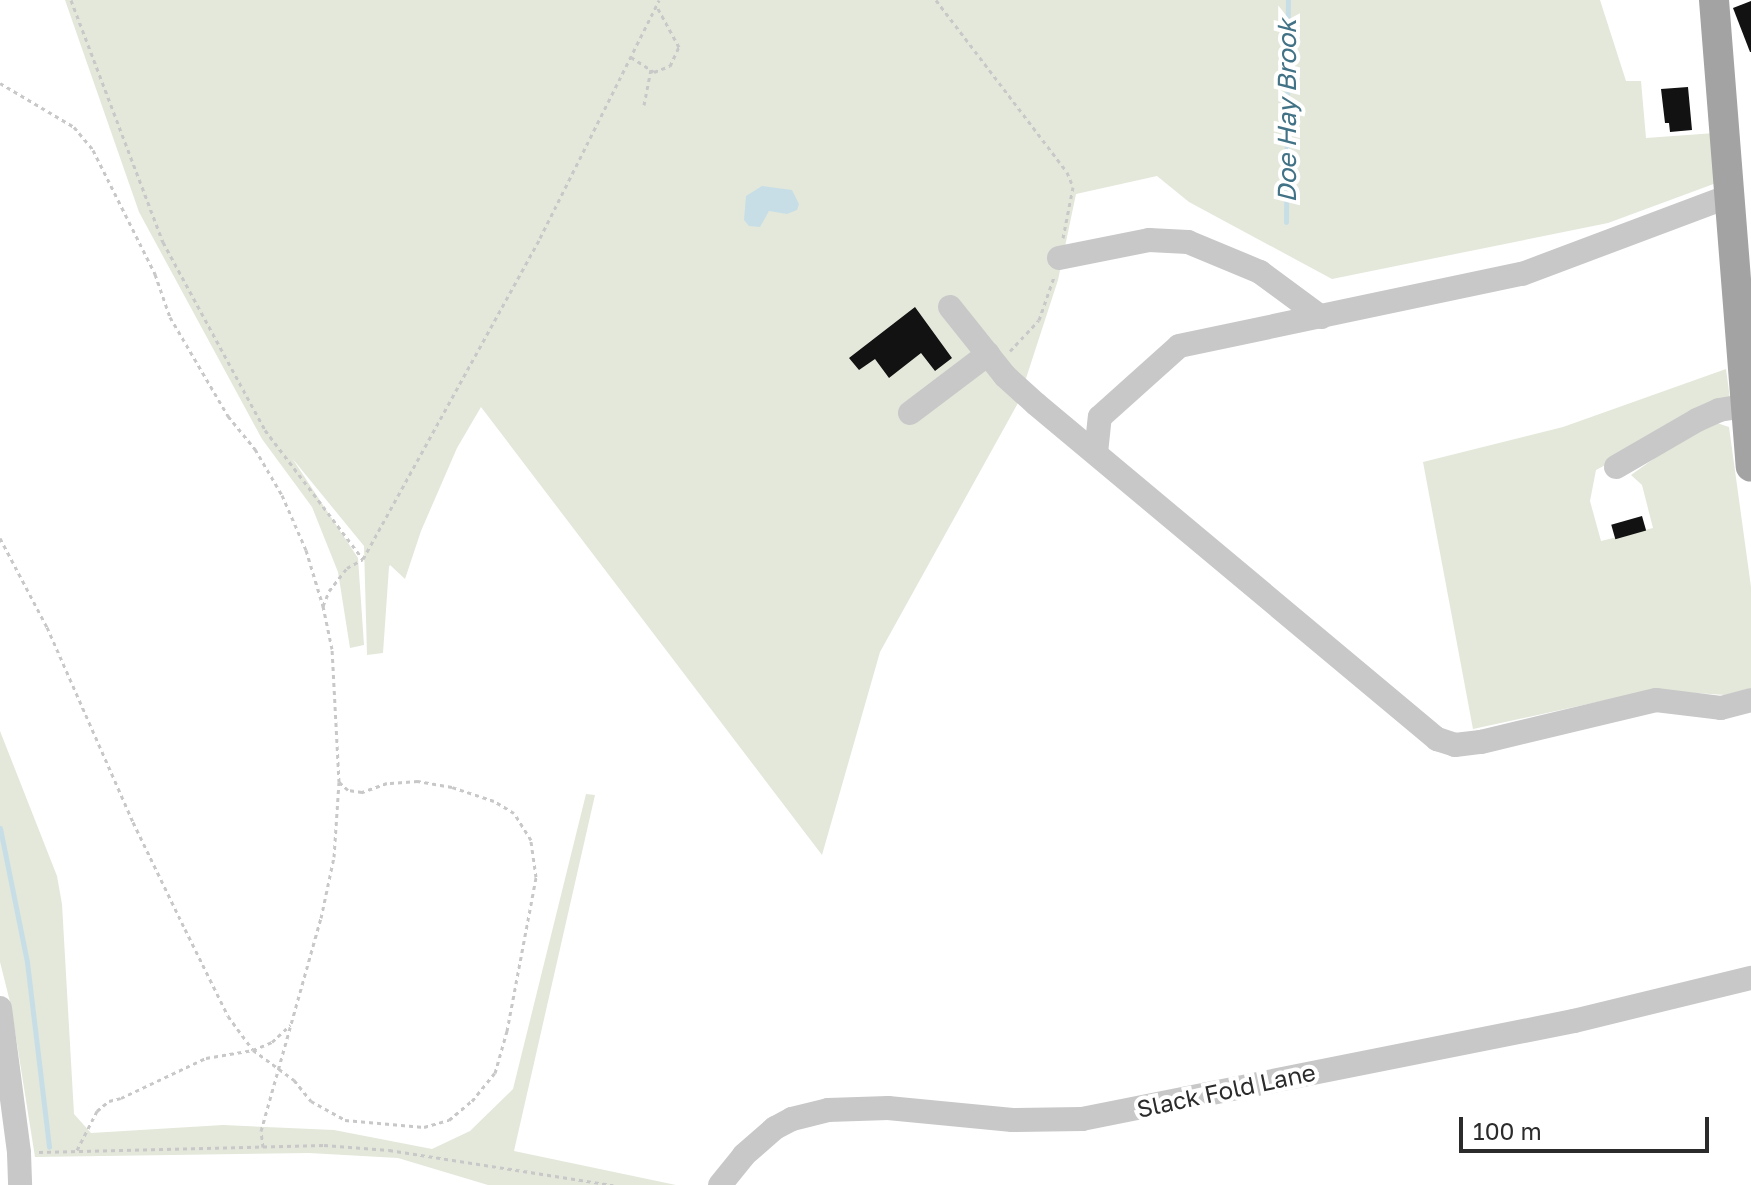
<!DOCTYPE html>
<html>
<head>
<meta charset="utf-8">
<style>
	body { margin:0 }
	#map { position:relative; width:1751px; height:1185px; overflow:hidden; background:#fff; font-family:"Golos Text",sans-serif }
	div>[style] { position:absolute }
	.green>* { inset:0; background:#e3e8da }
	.water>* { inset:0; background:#c7dee7 }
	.stream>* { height:5px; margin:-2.5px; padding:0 2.5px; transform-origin:2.5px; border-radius:2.5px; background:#c7dee7 }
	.building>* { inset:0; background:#121212; transform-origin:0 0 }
	.path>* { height:3px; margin-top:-1.5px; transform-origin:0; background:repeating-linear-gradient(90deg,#c8c8c8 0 4px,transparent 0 8px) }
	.minor>* { height:24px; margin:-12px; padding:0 12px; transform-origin:12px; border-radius:12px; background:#c8c8c8 }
	.major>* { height:30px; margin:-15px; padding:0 15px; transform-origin:15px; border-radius:15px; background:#a3a3a3 }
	span { translate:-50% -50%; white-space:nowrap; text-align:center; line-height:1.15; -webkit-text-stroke:8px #fff; paint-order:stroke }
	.street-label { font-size:24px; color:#2b2b2b }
	.water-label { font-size:26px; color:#417286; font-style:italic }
	.scale { position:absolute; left:1459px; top:1117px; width:250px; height:36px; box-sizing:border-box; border:4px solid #2b2b2b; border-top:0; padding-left:10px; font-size:24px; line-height:28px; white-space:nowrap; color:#2b2b2b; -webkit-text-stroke:6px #fff; paint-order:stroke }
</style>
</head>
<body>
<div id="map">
	<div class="green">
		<i style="clip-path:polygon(65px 0,1600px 0,1626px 81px,1641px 81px,1646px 138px,1715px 133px,1719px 182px,1608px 223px,1332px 279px,1189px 202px,1157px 176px,1076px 194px,1058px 280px,1018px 403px,880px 652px,822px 855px,481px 407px,457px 448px,421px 531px,405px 579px,390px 565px,389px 567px,383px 653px,367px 655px,364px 546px,292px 458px,358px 558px,364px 645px,350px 648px,338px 572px,312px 507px,262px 439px,139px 212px)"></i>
		<i style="clip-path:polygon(1726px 369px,1730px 399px,1596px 470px,1590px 501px,1601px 541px,1653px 528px,1642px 485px,1631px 475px,1687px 435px,1717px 423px,1729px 427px,1751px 587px,1751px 688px,1725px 695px,1652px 690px,1473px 729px,1423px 462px,1563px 427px)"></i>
		<i style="clip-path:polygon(0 731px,57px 876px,62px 904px,74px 1114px,91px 1133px,223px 1125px,334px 1130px,432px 1149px,470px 1131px,513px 1089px,586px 794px,595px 795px,514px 1151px,676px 1185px,488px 1185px,398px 1158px,309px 1153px,35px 1157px,11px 1006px,0 962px)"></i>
	</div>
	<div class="water">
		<i style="clip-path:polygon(762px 186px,792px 190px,799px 204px,797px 210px,787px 214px,769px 211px,760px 227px,749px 226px,744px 220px,746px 196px)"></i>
	</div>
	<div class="stream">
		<i style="left:1286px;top:222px;width:222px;rotate:-89.5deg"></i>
		<i style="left:0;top:828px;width:137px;rotate:78.6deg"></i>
		<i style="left:27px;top:962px;width:186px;rotate:83.2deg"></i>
	</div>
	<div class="building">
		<i style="clip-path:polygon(1751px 1px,1751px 52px,1750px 52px,1733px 8px)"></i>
		<i style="clip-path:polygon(1688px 87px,1692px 130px,1670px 132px,1669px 123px,1665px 123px,1661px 89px)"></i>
		<i style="clip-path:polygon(915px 307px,952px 358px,935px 371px,921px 353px,889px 378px,875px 359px,859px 370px,849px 358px)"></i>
		<i style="left:1642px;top:516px;width:15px;height:32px;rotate:74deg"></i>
	</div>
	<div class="path">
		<i style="left:71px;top:0;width:259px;rotate:69.2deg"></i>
		<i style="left:163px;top:242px;width:214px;rotate:61.5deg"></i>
		<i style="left:265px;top:430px;width:162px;rotate:52.8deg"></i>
		<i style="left:936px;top:0;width:216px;rotate:52.7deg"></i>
		<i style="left:1067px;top:172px;width:16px;rotate:68deg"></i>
		<i style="left:1073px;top:187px;width:52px;rotate:101.1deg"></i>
		<i style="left:631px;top:57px;width:27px;rotate:33deg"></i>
		<i style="left:654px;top:72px;width:17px;rotate:-21deg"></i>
		<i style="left:670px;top:66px;width:21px;rotate:-65deg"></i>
		<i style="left:679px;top:47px;width:48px;rotate:-118.7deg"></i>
		<i style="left:0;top:83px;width:86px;rotate:30.7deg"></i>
		<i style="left:74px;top:127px;width:30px;rotate:50deg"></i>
		<i style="left:93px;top:150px;width:139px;rotate:63.4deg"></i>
		<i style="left:155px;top:274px;width:46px;rotate:70.8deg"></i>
		<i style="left:170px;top:317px;width:115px;rotate:59.6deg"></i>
		<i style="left:228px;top:416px;width:43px;rotate:50.7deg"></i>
		<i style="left:255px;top:449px;width:53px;rotate:59.6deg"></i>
		<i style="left:282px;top:495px;width:60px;rotate:66.4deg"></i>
		<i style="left:306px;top:550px;width:59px;rotate:73.1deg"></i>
		<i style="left:323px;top:606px;width:16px;rotate:-68deg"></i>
		<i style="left:329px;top:591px;width:29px;rotate:-52deg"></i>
		<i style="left:347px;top:568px;width:18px;rotate:-29deg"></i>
		<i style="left:363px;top:559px;width:367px;rotate:-61.1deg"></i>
		<i style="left:540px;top:238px;width:266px;rotate:-63.4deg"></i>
		<i style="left:644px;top:105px;width:37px;rotate:-79deg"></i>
		<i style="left:1010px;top:351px;width:42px;rotate:-46.9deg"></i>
		<i style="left:1039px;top:320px;width:46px;rotate:-70.8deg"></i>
		<i style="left:0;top:538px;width:101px;rotate:62.2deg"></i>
		<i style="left:47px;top:627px;width:213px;rotate:66.2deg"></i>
		<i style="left:133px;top:822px;width:119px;rotate:64.1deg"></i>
		<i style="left:185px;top:929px;width:97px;rotate:63.7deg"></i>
		<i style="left:228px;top:1016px;width:42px;rotate:53.7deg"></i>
		<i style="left:253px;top:1050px;width:51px;rotate:36.2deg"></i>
		<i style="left:294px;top:1080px;width:27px;rotate:51deg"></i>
		<i style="left:311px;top:1101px;width:39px;rotate:29deg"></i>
		<i style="left:345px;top:1120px;width:79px;rotate:5.1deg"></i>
		<i style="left:424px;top:1127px;width:26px;rotate:-16deg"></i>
		<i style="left:449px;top:1120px;width:30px;rotate:-40deg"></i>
		<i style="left:472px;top:1101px;width:36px;rotate:-51deg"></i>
		<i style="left:495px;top:1073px;width:44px;rotate:-74.1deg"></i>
		<i style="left:507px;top:1031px;width:157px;rotate:-79.3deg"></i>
		<i style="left:536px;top:877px;width:37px;rotate:-98deg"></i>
		<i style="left:531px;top:840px;width:32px;rotate:-122deg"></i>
		<i style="left:514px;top:813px;width:23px;rotate:-149deg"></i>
		<i style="left:494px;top:801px;width:44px;rotate:-161.6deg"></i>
		<i style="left:452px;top:787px;width:35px;rotate:-170deg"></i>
		<i style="left:418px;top:781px;width:31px;rotate:176deg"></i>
		<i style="left:387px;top:783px;width:27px;rotate:160deg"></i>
		<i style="left:362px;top:792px;width:14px;rotate:-172deg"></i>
		<i style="left:348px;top:790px;width:12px;rotate:-138deg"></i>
		<i style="left:263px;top:1147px;width:16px;rotate:-97deg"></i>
		<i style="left:261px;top:1131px;width:221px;rotate:-74.3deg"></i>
		<i style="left:321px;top:918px;width:62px;rotate:-78deg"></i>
		<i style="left:334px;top:857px;width:75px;rotate:-86.2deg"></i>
		<i style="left:339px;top:782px;width:133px;rotate:-93deg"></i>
		<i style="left:332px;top:649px;width:44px;rotate:-101.8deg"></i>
		<i style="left:77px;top:1150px;width:44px;rotate:-62.9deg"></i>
		<i style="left:97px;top:1111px;width:16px;rotate:-40deg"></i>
		<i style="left:109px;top:1101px;width:12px;rotate:-14deg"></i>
		<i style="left:121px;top:1098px;width:94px;rotate:-25.2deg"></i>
		<i style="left:206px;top:1058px;width:48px;rotate:-9.7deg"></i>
		<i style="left:253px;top:1050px;width:21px;rotate:-23deg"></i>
		<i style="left:272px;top:1042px;width:25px;rotate:-43deg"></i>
		<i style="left:39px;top:1152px;width:285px;rotate:-1.4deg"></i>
		<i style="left:324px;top:1145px;width:65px;rotate:4.4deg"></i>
		<i style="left:389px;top:1150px;width:227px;rotate:8.9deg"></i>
	</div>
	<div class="minor">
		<i style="left:1059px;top:258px;width:92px;rotate:-11.3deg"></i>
		<i style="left:1149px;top:240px;width:39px;rotate:3deg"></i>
		<i style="left:1188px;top:242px;width:78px;rotate:22.6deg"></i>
		<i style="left:1260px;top:272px;width:76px;rotate:36.4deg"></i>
		<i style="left:950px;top:307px;width:88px;rotate:51.4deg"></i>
		<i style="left:1005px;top:376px;width:42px;rotate:42.1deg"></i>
		<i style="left:1036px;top:404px;width:523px;rotate:39.88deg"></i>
		<i style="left:1437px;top:739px;width:19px;rotate:18deg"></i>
		<i style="left:1455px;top:745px;width:26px;rotate:-7deg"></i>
		<i style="left:1481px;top:742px;width:180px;rotate:-13.5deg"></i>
		<i style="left:1656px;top:700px;width:65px;rotate:7deg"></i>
		<i style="left:1721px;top:708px;width:31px;rotate:-15deg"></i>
		<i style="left:910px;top:413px;width:98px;rotate:-37.1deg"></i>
		<i style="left:1096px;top:453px;width:36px;rotate:-84deg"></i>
		<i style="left:1100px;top:417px;width:106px;rotate:-41.9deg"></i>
		<i style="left:1179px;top:346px;width:350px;rotate:-11.9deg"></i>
		<i style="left:1522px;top:274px;width:224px;rotate:-20.6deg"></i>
		<i style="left:1616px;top:467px;width:94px;rotate:-30.1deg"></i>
		<i style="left:1697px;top:420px;width:24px;rotate:-24deg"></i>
		<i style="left:1719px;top:410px;width:26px;rotate:-9deg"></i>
		<i style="left:0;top:1008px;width:146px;rotate:82.5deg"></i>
		<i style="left:19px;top:1153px;width:32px;rotate:88deg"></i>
		<i style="left:720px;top:1185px;width:38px;rotate:-51deg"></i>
		<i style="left:744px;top:1155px;width:41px;rotate:-41.1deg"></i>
		<i style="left:775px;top:1128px;width:19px;rotate:-28deg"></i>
		<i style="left:792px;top:1119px;width:37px;rotate:-14deg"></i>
		<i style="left:828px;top:1110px;width:60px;rotate:-1.9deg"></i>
		<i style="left:888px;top:1108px;width:125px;rotate:5.5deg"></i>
		<i style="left:1012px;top:1120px;width:70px;rotate:-0.8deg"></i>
		<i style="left:1082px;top:1119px;width:502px;rotate:-11.27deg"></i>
		<i style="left:1574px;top:1021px;width:182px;rotate:-13.7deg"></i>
	</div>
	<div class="major">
		<i style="left:1714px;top:0;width:468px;rotate:85.5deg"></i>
	</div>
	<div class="street-label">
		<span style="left:1226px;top:1090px;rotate:-12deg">Slack Fold Lane</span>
	</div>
	<div class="water-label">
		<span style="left:1287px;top:111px;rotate:-90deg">Doe Hay Brook</span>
	</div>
	<div class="scale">100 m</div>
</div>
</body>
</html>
